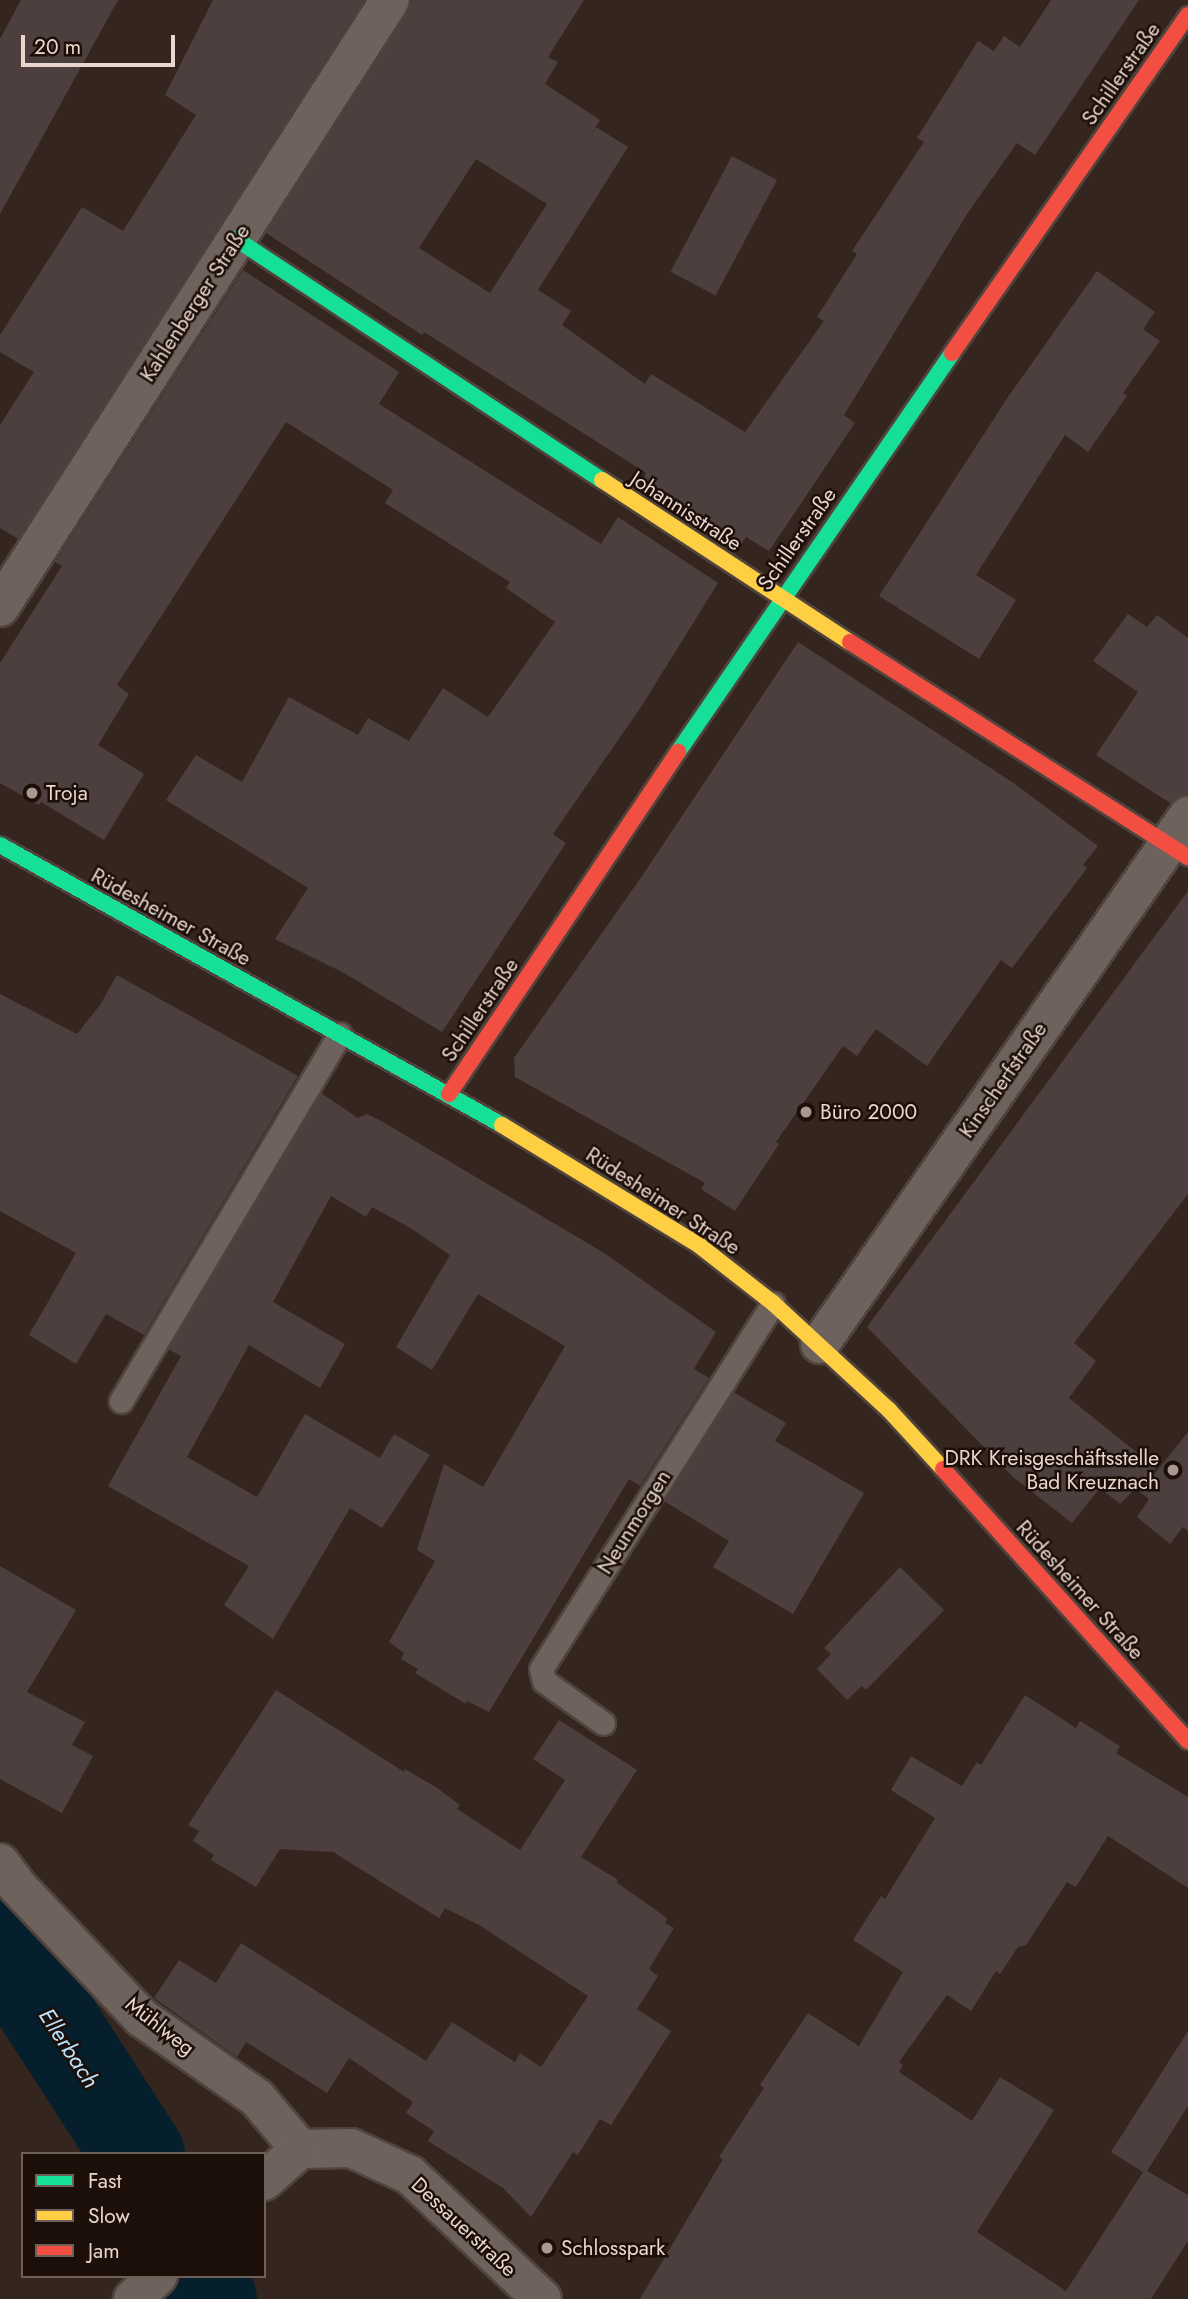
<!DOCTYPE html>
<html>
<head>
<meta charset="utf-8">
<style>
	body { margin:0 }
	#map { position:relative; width:1188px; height:2299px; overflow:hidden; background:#34261e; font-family:Jost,sans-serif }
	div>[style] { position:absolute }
	.river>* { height:93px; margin:-46.5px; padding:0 46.5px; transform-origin:46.5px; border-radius:46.5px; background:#051f2d }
	.building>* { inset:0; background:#4d3f3e; transform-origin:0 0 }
	.roads { filter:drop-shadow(2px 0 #50433d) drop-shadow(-2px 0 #50433d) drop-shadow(0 2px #50433d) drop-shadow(0 -2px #50433d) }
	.lane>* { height:23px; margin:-11.5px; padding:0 11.5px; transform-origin:11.5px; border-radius:11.5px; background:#6d625c }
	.street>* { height:38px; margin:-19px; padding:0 19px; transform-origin:19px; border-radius:19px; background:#6d625c }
	.fast>* { height:16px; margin:-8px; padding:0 8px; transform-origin:8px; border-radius:8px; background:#16e098 }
	.slow>* { height:16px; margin:-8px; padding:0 8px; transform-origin:8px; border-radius:8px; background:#ffcf43 }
	.jam>* { height:16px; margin:-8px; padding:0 8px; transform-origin:8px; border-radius:8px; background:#f24e42 }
	.dots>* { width:19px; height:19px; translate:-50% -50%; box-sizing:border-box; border:4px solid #1c0f09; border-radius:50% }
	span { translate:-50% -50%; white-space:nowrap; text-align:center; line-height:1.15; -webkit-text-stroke:5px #1c0f09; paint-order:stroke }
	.street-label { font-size:21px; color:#e9d6cd }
	.poi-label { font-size:21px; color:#e9d6cd }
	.left { translate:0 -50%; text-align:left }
	.right { translate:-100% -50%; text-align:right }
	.water-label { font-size:23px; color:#bbe2fc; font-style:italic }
	.legend { position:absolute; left:21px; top:2152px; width:245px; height:126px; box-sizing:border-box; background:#1c0f09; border:2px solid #6e5f57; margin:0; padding:9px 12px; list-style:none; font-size:21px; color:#e9d6cd }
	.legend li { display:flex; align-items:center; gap:14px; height:35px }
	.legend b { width:35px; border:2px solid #6e5f57 }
	.scale { position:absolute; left:21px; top:35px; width:154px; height:32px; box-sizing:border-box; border:4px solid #e9d6cd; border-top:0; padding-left:9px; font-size:21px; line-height:24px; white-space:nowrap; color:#e9d6cd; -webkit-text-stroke:5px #1c0f09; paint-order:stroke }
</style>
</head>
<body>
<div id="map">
	<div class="river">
		<i style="left:0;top:1941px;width:254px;rotate:57.1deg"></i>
		<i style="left:199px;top:2276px;width:25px;rotate:64deg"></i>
	</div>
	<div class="building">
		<i style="clip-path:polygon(21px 0,118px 0,0 214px,0 39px)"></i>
		<i style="clip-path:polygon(213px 0,364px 0,18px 539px,0 528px,0 425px,34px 372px,0 352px,0 335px,82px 207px,123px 231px,196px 115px,165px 95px)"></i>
		<i style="clip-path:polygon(evenodd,412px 0,584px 0,548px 57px,558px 62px,545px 84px,600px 120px,579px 153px,596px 127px,628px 147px,538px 290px,571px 311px,562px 325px,645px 384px,651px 374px,745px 432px,824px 321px,817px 317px,857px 254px,852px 251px,924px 142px,917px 138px,978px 41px,994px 51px,1004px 36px,1020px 47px,1051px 0,1139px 0,1035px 155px,1017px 143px,967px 214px,844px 415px,855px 423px,769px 551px,746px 537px,741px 545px,642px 480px,646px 473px,424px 332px,422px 335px,266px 233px,408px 12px,412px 0,476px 159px,547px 204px,490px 293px,419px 248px,476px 159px)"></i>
		<i style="left:732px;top:156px;width:51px;height:131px;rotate:28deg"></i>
		<i style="clip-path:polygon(243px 270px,399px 372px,379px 404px,601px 544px,618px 517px,718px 583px,641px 707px,553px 834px,566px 843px,442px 1032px,344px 973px,275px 939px,308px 888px,166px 800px,196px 755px,242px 782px,289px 697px,358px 735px,368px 718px,409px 741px,443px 688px,488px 717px,555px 622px,506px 588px,510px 582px,385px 503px,393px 490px,286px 422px,117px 685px,129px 694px,98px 745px,144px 774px,104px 840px,41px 802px,39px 805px,0 783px,0 663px,62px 566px,55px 562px)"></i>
		<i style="clip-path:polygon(1097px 271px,1155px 312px,1143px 329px,1160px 341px,1123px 393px,1127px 396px,1088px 452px,1065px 435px,976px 575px,1016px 600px,979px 659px,879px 596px,1008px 397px)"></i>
		<i style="clip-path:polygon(1128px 614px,1147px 627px,1157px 615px,1188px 638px,1188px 794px,1178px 797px,1170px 803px,1096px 755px,1138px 692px,1093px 661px)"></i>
		<i style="clip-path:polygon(798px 642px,1015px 784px,1098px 846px,1083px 865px,1087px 868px,1012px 968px,1001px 960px,927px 1066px,876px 1029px,857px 1056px,843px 1046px,776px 1142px,779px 1144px,735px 1211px,701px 1189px,705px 1183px,515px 1077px,514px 1058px,640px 879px)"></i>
		<i style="clip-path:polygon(1188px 891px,1188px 1194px,1074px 1343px,1096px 1361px,1069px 1398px,1156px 1468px,1120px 1504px,1100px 1488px,1072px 1523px,1013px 1477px,867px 1327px)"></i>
		<i style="clip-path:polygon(117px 975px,298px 1076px,144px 1335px,106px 1314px,76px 1364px,29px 1335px,76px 1253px,0 1211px,0 994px,77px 1034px,100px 1005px)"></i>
		<i style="clip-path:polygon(321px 1093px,358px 1118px,367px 1114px,383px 1122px,604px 1253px,716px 1332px,694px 1369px,709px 1378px,640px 1486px,629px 1479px,489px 1712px,467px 1701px,466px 1704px,415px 1673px,418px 1669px,401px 1659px,404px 1653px,389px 1642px,435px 1561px,417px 1550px,444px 1464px,483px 1487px,565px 1346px,478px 1294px,432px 1370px,396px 1347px,450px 1255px,412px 1229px,372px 1207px,366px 1217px,331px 1196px,273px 1302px,345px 1344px,320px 1388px,249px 1345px,187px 1457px,257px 1497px,305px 1414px,380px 1458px,394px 1434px,430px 1455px,382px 1528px,350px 1508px,273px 1639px,224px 1605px,249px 1566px,108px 1486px,181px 1356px,168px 1349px)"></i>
		<i style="clip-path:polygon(733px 1392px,786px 1423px,775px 1441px,864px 1493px,793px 1614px,713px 1567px,729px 1541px,664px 1501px)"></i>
		<i style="clip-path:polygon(1188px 1432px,1188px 1531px,1183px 1527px,1170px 1544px,1137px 1517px,1149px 1499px,1140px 1492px)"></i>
		<i style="clip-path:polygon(0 1566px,76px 1610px,27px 1692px,85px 1722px,72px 1745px,93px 1756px,62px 1813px,0 1779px)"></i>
		<i style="clip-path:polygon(900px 1567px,944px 1610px,866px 1690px,862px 1686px,847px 1700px,817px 1669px,831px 1654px,824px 1648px)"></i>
		<i style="clip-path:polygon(276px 1690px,404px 1772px,405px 1769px,437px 1788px,460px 1805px,457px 1809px,520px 1850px,565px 1780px,533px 1759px,559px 1720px,637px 1770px,581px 1857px,618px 1880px,616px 1882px,667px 1918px,665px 1923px,674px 1928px,649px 1969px,658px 1976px,637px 2009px,671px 2031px,611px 2125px,600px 2119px,578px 2155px,573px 2152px,531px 2217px,503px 2188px,428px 2141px,434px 2131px,406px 2113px,413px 2102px,349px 2058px,327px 2093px,246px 2042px,237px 2057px,154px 1998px,179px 1960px,216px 1983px,241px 1943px,426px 2061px,452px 2022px,515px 2062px,520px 2053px,541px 2067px,588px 1996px,479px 1925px,445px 1908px,439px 1918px,333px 1852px,280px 1849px,256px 1887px,211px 1860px,214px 1855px,193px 1841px,199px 1831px,188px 1825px)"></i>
		<i style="clip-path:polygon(1025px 1695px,1076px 1728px,1080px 1721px,1120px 1746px,1116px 1753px,1188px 1797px,1188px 1888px,1108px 1836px,1076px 1887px,1067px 1882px,1026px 1945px,1018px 1947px,1000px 1974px,996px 1971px,971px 2011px,947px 1995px,899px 2062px,903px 2065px,899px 2072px,972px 2121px,1000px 2077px,1054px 2110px,977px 2232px,1066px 2291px,1143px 2172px,1111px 2152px,1188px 2031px,1188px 2106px,1147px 2171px,1188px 2195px,1188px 2241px,1151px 2299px,640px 2299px,723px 2159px,719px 2157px,764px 2088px,760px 2085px,808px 2013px,859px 2046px,903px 1972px,853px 1940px,881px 1896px,885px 1899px,935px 1818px,891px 1790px,911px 1756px,962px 1786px,977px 1762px,981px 1765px)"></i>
	</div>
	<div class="roads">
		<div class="lane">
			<i style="left:121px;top:1401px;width:427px;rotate:-59.2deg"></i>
			<i style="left:603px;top:1723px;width:72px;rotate:-144.6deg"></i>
			<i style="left:544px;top:1681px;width:12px;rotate:-104deg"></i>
			<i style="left:541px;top:1669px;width:433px;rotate:-57.6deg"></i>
		</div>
		<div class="street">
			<i style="left:0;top:607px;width:721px;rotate:-57.28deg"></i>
			<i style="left:820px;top:1344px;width:644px;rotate:-55.12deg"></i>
			<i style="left:0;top:1863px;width:30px;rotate:53deg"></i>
			<i style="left:18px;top:1887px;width:180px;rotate:46.6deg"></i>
			<i style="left:142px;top:2018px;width:140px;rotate:34.8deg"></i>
			<i style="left:257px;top:2098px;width:67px;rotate:49.9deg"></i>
			<i style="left:300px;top:2149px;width:51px;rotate:-1.1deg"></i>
			<i style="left:351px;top:2148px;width:65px;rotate:24.6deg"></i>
			<i style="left:410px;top:2175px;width:181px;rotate:43.2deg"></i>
			<i style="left:264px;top:2181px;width:48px;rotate:-41.6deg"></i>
			<i style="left:133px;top:2299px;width:34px;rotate:-43deg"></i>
		</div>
		<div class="fast">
			<i style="left:236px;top:239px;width:438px;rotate:33.4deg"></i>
			<i style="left:678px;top:752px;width:484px;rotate:-55.5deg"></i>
			<i style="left:0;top:845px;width:575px;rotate:29.15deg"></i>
		</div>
		<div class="slow">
			<i style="left:602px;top:480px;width:296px;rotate:33.2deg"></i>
			<i style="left:502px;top:1125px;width:232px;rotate:31.4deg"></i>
			<i style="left:700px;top:1246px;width:93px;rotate:38deg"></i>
			<i style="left:773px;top:1303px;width:158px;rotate:42.7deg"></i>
			<i style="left:889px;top:1410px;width:80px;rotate:47.5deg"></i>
		</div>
		<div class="jam">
			<i style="left:952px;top:353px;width:412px;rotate:-55.1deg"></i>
			<i style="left:850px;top:642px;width:401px;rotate:32.5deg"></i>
			<i style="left:449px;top:1094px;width:412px;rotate:-56.2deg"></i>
			<i style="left:943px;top:1469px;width:366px;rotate:48deg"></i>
		</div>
	</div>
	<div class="dots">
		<i style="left:32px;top:793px;background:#aa9890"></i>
		<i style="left:806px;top:1112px;background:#aa9890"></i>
		<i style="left:1173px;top:1470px;background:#aa9890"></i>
		<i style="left:547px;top:2248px;background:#aa9890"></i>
	</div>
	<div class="street-label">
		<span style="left:1121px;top:74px;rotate:-55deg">Schillerstraße</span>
		<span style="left:195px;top:303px;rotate:-57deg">Kahlenberger Straße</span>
		<span style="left:686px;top:511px;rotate:33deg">Johannisstraße</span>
		<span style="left:797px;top:539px;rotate:-55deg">Schillerstraße</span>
		<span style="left:171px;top:917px;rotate:29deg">Rüdesheimer Straße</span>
		<span style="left:480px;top:1010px;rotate:-56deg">Schillerstraße</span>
		<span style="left:1003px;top:1080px;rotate:-55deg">Kinscherfstraße</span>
		<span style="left:663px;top:1201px;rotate:33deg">Rüdesheimer Straße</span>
		<span style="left:634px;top:1522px;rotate:-58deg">Neunmorgen</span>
		<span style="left:1080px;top:1590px;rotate:48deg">Rüdesheimer Straße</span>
		<span style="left:160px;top:2026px;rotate:38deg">Mühlweg</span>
		<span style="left:464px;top:2227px;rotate:43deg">Dessauerstraße</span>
	</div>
	<div class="poi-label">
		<span class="left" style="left:46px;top:793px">Troja</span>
		<span class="left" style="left:820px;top:1112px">Büro 2000</span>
		<span class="right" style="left:1159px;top:1470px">DRK Kreisgeschäftsstelle<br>Bad Kreuznach</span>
		<span class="left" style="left:561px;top:2248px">Schlosspark</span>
	</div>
	<div class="water-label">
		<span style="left:69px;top:2048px;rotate:57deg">Ellerbach</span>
	</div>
	<ul class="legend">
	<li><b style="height:9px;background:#16e098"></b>Fast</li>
	<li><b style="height:9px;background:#ffcf43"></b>Slow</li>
	<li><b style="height:9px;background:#f24e42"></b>Jam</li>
	</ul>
	<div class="scale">20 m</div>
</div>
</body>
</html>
